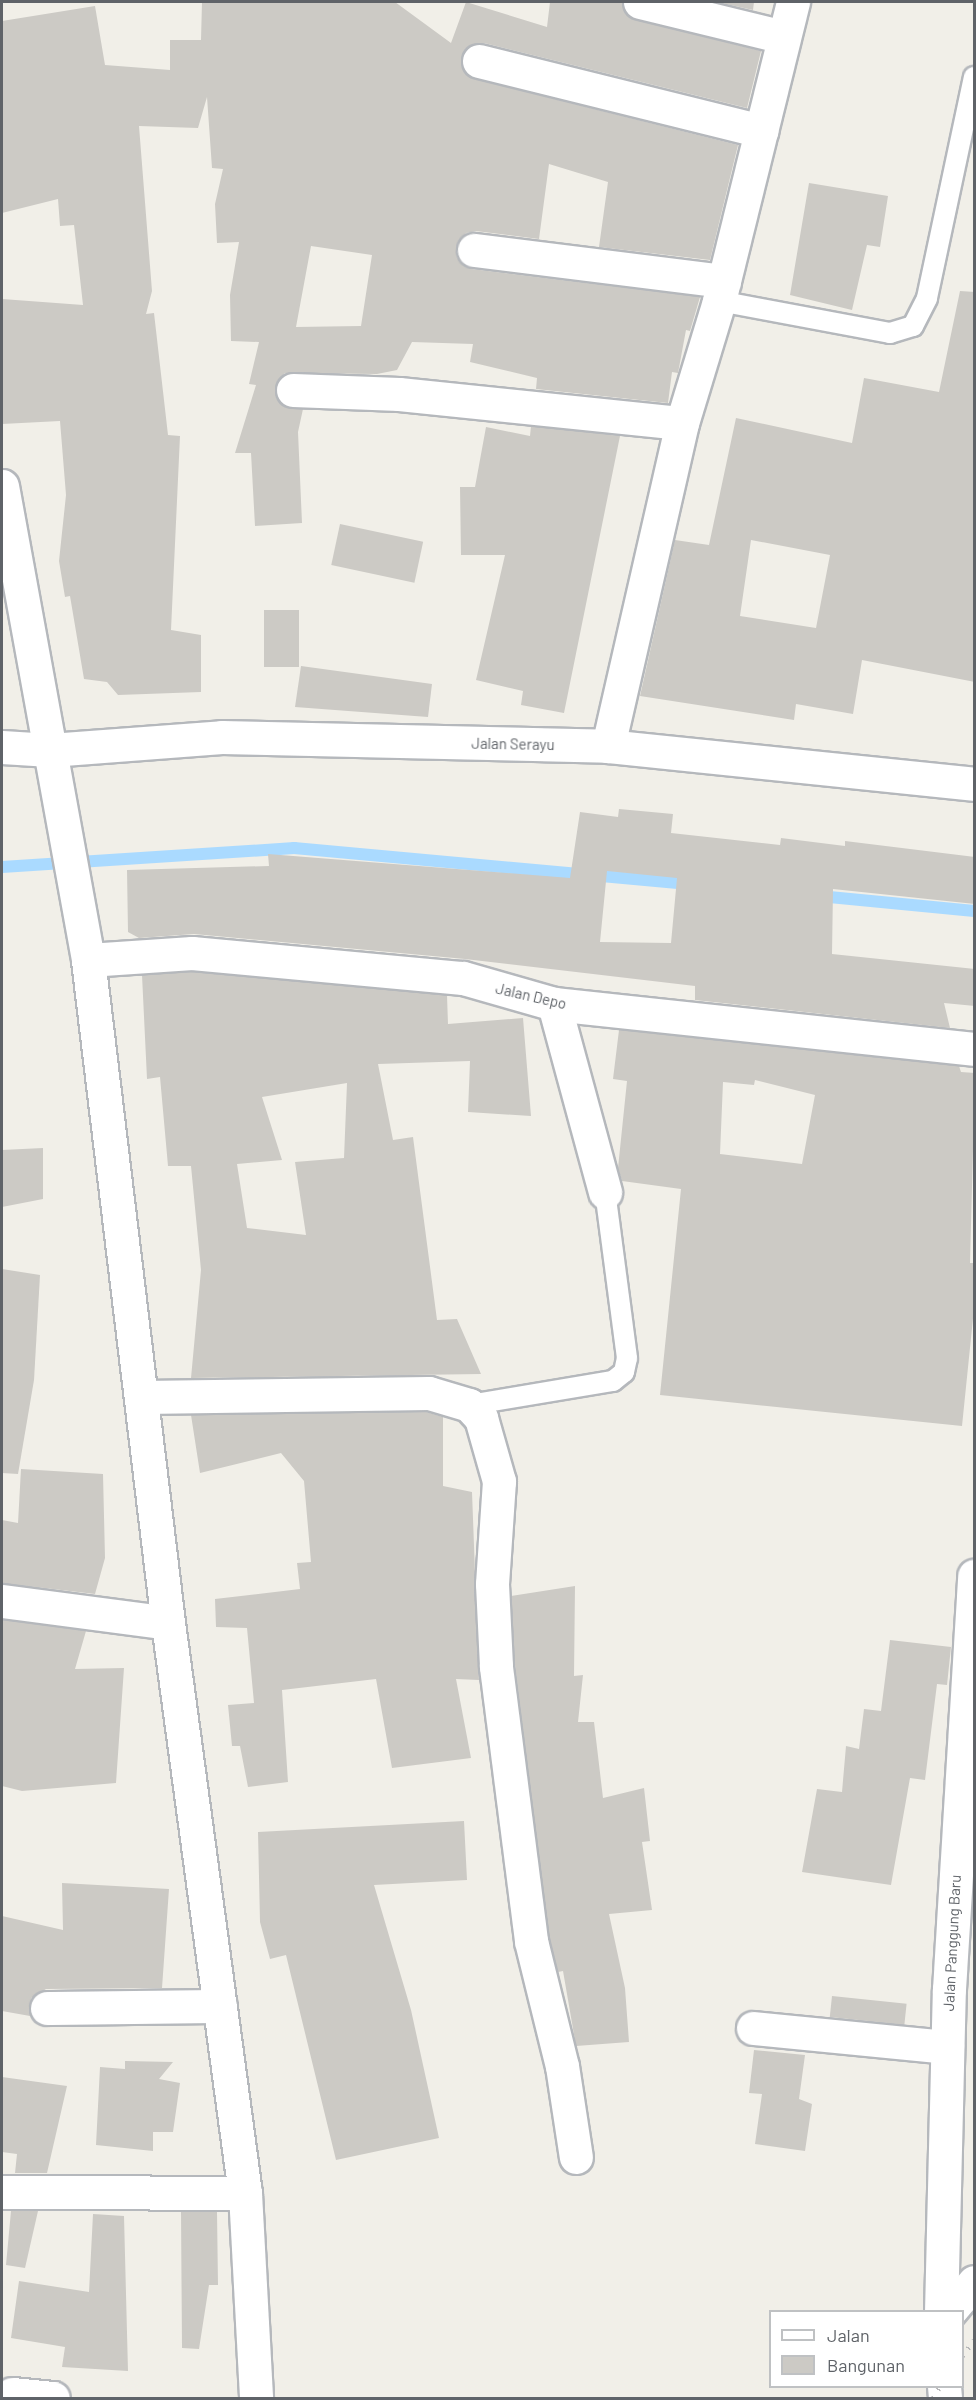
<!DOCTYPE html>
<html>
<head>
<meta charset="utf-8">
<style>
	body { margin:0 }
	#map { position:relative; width:976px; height:2400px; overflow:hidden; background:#f1efe8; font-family:Barlow,sans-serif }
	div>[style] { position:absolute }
	.stream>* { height:12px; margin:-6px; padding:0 6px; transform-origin:6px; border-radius:6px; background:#aadaff }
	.building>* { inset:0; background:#cccac5; transform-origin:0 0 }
	.roads { filter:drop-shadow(2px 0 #b5b8bc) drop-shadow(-2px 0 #b5b8bc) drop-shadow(0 2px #b5b8bc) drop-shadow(0 -2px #b5b8bc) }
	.lane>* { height:20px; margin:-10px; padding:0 10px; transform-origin:10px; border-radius:10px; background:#fff }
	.street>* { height:33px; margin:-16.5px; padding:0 16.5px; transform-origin:16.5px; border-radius:16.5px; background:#fff }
	.secondary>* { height:33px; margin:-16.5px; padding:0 16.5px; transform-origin:16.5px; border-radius:16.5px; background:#fff }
	.rail>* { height:4.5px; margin-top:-2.25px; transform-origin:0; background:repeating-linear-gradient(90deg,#b6b7b8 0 1.5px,transparent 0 9.5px) }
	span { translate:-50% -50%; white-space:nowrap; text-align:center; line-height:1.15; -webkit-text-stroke:5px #fff; paint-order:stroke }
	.street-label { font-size:15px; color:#5f6368 }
	.frame { position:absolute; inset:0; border:3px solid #5f6368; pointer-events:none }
	.legend { position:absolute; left:769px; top:2310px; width:195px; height:78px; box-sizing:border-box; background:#fff; border:2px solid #bfc1c3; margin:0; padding:8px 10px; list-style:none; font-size:18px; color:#5f6368 }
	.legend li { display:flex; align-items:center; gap:12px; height:30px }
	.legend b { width:30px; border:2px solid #bfc1c3 }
</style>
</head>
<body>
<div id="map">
	<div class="stream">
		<i style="left:2px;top:867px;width:293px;rotate:-3.7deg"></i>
		<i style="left:294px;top:848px;width:399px;rotate:5.2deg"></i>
		<i style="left:819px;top:896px;width:156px;rotate:5.5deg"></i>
	</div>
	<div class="building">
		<i style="clip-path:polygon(evenodd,202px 2px,395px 2px,451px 43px,466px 2px,547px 27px,550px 2px,622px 2px,636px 20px,761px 51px,747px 108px,484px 43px,466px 48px,461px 66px,474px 79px,738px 145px,710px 260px,599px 247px,608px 182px,549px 164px,539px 239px,476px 231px,466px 233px,456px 247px,457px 258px,472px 269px,700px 297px,690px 331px,686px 330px,678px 373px,672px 372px,668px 403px,536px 389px,537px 378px,470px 362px,473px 344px,412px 342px,397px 370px,377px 374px,285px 373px,277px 381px,276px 398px,284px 406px,303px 409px,298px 432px,302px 523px,255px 526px,251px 453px,235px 453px,256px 385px,249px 384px,259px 342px,231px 341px,230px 295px,239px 242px,217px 243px,215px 204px,223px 169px,212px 168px,207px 97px,198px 128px,139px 126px,152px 291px,146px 314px,154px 313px,168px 435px,180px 436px,171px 630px,201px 635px,201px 692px,118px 695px,107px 682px,84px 679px,70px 596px,65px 597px,59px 561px,66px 495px,60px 421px,2px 424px,2px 299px,83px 305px,74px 225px,60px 226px,58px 199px,2px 213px,2px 21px,95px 6px,105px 65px,170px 70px,170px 40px,201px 40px,202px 2px,311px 246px,372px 255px,361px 326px,296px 327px,311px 246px)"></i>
		<i style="clip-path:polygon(717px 2px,754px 2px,753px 10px)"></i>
		<i style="clip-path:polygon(809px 183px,888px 196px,880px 247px,867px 245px,852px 310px,790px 295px)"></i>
		<i style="clip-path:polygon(evenodd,960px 291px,975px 292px,975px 682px,862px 660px,853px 714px,796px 704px,794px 720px,640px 696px,675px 540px,709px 545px,736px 418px,852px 443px,864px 378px,939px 392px,960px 291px,751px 540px,830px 555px,816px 628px,740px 616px,751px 540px)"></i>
		<i style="clip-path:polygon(531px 426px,620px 436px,564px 713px,521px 705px,523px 691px,476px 680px,505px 555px,461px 555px,460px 487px,475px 487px,486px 427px,530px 436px)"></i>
		<i style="left:340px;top:524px;width:85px;height:42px;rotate:12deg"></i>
		<i style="left:264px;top:610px;width:35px;height:57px"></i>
		<i style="clip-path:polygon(301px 666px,432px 684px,428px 717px,295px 707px)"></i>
		<i style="clip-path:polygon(evenodd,619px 809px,673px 814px,671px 833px,780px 845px,781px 838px,845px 846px,845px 841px,975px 857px,975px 904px,833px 889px,832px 954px,975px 969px,975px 1006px,944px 1003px,950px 1028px,695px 1000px,695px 986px,465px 959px,194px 934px,139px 938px,128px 932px,127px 870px,269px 866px,268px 854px,570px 878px,580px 812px,618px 817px,619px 809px,607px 871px,677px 878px,671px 943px,600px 942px,607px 871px)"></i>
		<i style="clip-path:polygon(evenodd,192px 972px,447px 995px,448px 1024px,523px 1018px,531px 1116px,468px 1112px,470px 1061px,378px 1064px,393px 1140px,413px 1137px,437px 1320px,457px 1319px,481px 1374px,191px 1378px,201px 1270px,191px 1166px,168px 1166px,160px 1077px,147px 1079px,142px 975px,192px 972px,347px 1083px,344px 1158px,295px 1162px,306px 1235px,247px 1228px,237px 1164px,282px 1160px,262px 1097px,347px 1083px)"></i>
		<i style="clip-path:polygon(evenodd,619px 1030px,959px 1066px,961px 1072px,975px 1073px,970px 1263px,975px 1263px,975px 1299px,962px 1426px,660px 1395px,681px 1189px,622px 1181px,618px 1168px,627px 1081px,613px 1079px,619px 1030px,755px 1080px,815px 1095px,802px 1164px,720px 1154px,723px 1082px,754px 1085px,755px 1080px)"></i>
		<i style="clip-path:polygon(43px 1148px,43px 1199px,2px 1207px,2px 1150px)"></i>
		<i style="clip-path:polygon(2px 1269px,40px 1275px,34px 1380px,18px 1474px,2px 1473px)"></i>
		<i style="clip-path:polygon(426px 1412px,443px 1417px,443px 1486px,472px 1492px,479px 1680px,456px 1679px,471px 1758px,392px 1768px,376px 1679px,282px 1690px,288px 1782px,248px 1787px,240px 1746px,232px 1746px,228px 1705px,254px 1703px,247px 1628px,216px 1627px,215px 1599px,300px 1589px,297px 1563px,311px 1562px,304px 1481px,281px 1453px,200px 1473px,191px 1415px)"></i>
		<i style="clip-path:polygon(21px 1469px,103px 1474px,105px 1558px,95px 1594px,2px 1583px,2px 1520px,18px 1523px)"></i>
		<i style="clip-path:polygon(575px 1586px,574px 1676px,583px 1675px,578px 1722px,594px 1722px,603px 1798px,644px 1788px,650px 1841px,642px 1842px,652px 1910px,609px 1914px,625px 1988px,629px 2042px,576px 2046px,563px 1971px,558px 1972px,549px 1938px,515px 1665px,511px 1596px)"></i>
		<i style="clip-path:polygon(2px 1620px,86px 1631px,75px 1669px,124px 1668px,116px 1783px,22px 1791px,2px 1786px)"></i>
		<i style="clip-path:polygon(890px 1640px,951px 1647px,947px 1685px,937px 1684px,925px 1780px,910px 1778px,891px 1885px,802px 1872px,817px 1789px,842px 1792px,846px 1746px,859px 1749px,864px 1709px,881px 1711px)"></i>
		<i style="clip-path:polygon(464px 1821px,467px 1880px,374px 1885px,411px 2010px,439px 2138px,336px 2160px,286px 1955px,270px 1959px,260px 1922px,258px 1832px)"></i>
		<i style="clip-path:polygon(62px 1883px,169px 1889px,162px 1988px,46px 1989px,31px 1998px,30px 2016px,2px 2011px,2px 1916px,63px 1930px)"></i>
		<i style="left:832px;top:1996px;width:75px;height:21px;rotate:6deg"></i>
		<i style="clip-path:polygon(754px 2050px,805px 2055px,799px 2099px,812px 2104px,805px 2151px,755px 2144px,762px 2094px,749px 2093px)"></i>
		<i style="clip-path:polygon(125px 2061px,173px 2062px,159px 2079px,180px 2083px,173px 2132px,153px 2132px,153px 2151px,96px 2145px,100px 2067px,125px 2069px)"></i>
		<i style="clip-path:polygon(2px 2077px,67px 2086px,47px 2173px,15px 2173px,17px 2154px,2px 2152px)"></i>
		<i style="clip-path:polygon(11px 2211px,38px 2211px,25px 2268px,6px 2265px)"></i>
		<i style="clip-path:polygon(181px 2211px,217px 2212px,218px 2285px,209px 2285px,199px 2349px,182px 2348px)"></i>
		<i style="clip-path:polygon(93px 2214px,124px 2216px,128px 2371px,62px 2367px,65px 2347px,11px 2338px,19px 2281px,89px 2292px)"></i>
	</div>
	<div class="roads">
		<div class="lane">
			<i style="left:719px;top:301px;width:174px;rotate:10.6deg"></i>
			<i style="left:890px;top:333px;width:24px;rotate:-17deg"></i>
			<i style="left:913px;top:326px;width:31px;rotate:-63deg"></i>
			<i style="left:927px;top:298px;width:226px;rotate:-78deg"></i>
			<i style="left:469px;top:1405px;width:146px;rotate:-9.5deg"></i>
			<i style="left:613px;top:1381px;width:14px;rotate:-39deg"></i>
			<i style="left:624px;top:1372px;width:14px;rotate:-78deg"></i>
			<i style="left:627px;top:1358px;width:167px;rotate:-97.5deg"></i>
		</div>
		<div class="street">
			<i style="left:640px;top:2px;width:148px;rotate:13.7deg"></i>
			<i style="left:479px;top:61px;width:291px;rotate:13.9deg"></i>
			<i style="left:474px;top:250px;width:252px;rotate:7.1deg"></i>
			<i style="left:293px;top:390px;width:106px;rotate:2.2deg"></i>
			<i style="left:399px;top:394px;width:284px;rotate:5.9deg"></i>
			<i style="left:608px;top:746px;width:331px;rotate:-77.1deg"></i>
			<i style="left:682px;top:423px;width:127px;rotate:-73.1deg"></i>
			<i style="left:719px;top:301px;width:308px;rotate:-76.1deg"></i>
			<i style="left:88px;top:960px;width:104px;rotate:-3.9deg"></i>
			<i style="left:192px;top:953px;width:272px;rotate:5.3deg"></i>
			<i style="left:463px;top:978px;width:95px;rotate:15.9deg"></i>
			<i style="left:554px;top:1004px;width:422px;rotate:6.1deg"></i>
			<i style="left:554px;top:1004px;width:195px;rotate:74.8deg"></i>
			<i style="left:142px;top:1397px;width:287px;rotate:-0.8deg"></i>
			<i style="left:429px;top:1393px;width:42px;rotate:16.7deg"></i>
			<i style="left:469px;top:1405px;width:18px;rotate:47deg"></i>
			<i style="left:481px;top:1418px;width:66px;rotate:74.1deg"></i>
			<i style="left:499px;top:1481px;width:103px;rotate:93.9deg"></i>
			<i style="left:492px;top:1584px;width:83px;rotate:87.2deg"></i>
			<i style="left:496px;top:1667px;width:276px;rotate:82.7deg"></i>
			<i style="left:531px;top:1941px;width:129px;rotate:76.1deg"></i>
			<i style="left:562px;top:2066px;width:92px;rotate:81.3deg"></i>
			<i style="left:2px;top:1601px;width:167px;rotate:7.5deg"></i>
			<i style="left:47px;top:2008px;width:173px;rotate:-0.7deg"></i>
			<i style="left:753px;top:2028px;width:195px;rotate:5.6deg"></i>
			<i style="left:2px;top:2192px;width:243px;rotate:0.2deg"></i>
			<i style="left:941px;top:2312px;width:323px;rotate:-88.6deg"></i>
			<i style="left:949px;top:1989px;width:414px;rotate:-86.5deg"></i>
			<i style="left:949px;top:2312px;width:39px;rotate:-50deg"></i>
			<i style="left:944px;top:2386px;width:12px;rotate:85deg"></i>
			<i style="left:12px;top:2394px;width:41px;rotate:5.6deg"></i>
		</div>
		<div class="secondary">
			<i style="left:2px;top:486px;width:482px;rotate:79.7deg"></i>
			<i style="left:88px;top:960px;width:668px;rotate:83.12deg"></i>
			<i style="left:168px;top:1623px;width:575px;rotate:82.31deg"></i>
			<i style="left:245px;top:2193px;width:205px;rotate:86.9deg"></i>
			<i style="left:2px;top:747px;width:48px;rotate:3.6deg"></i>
			<i style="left:50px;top:750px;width:172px;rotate:-4.3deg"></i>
			<i style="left:222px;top:737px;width:386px;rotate:1.3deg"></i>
			<i style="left:608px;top:746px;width:368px;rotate:5.9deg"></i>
		</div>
	</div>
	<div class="rail">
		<i style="left:962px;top:2356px;width:20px;rotate:-53deg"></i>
		<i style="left:933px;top:2398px;width:14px;rotate:-60deg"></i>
	</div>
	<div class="street-label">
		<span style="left:513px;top:744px;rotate:1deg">Jalan Serayu</span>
		<span style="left:531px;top:996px;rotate:13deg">Jalan Depo</span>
		<span style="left:952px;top:1943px;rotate:-87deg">Jalan Panggung Baru</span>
	</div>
	<div class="frame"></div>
	<ul class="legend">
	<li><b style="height:8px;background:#fff"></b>Jalan</li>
	<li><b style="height:16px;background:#cccac5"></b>Bangunan</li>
	</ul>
</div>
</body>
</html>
